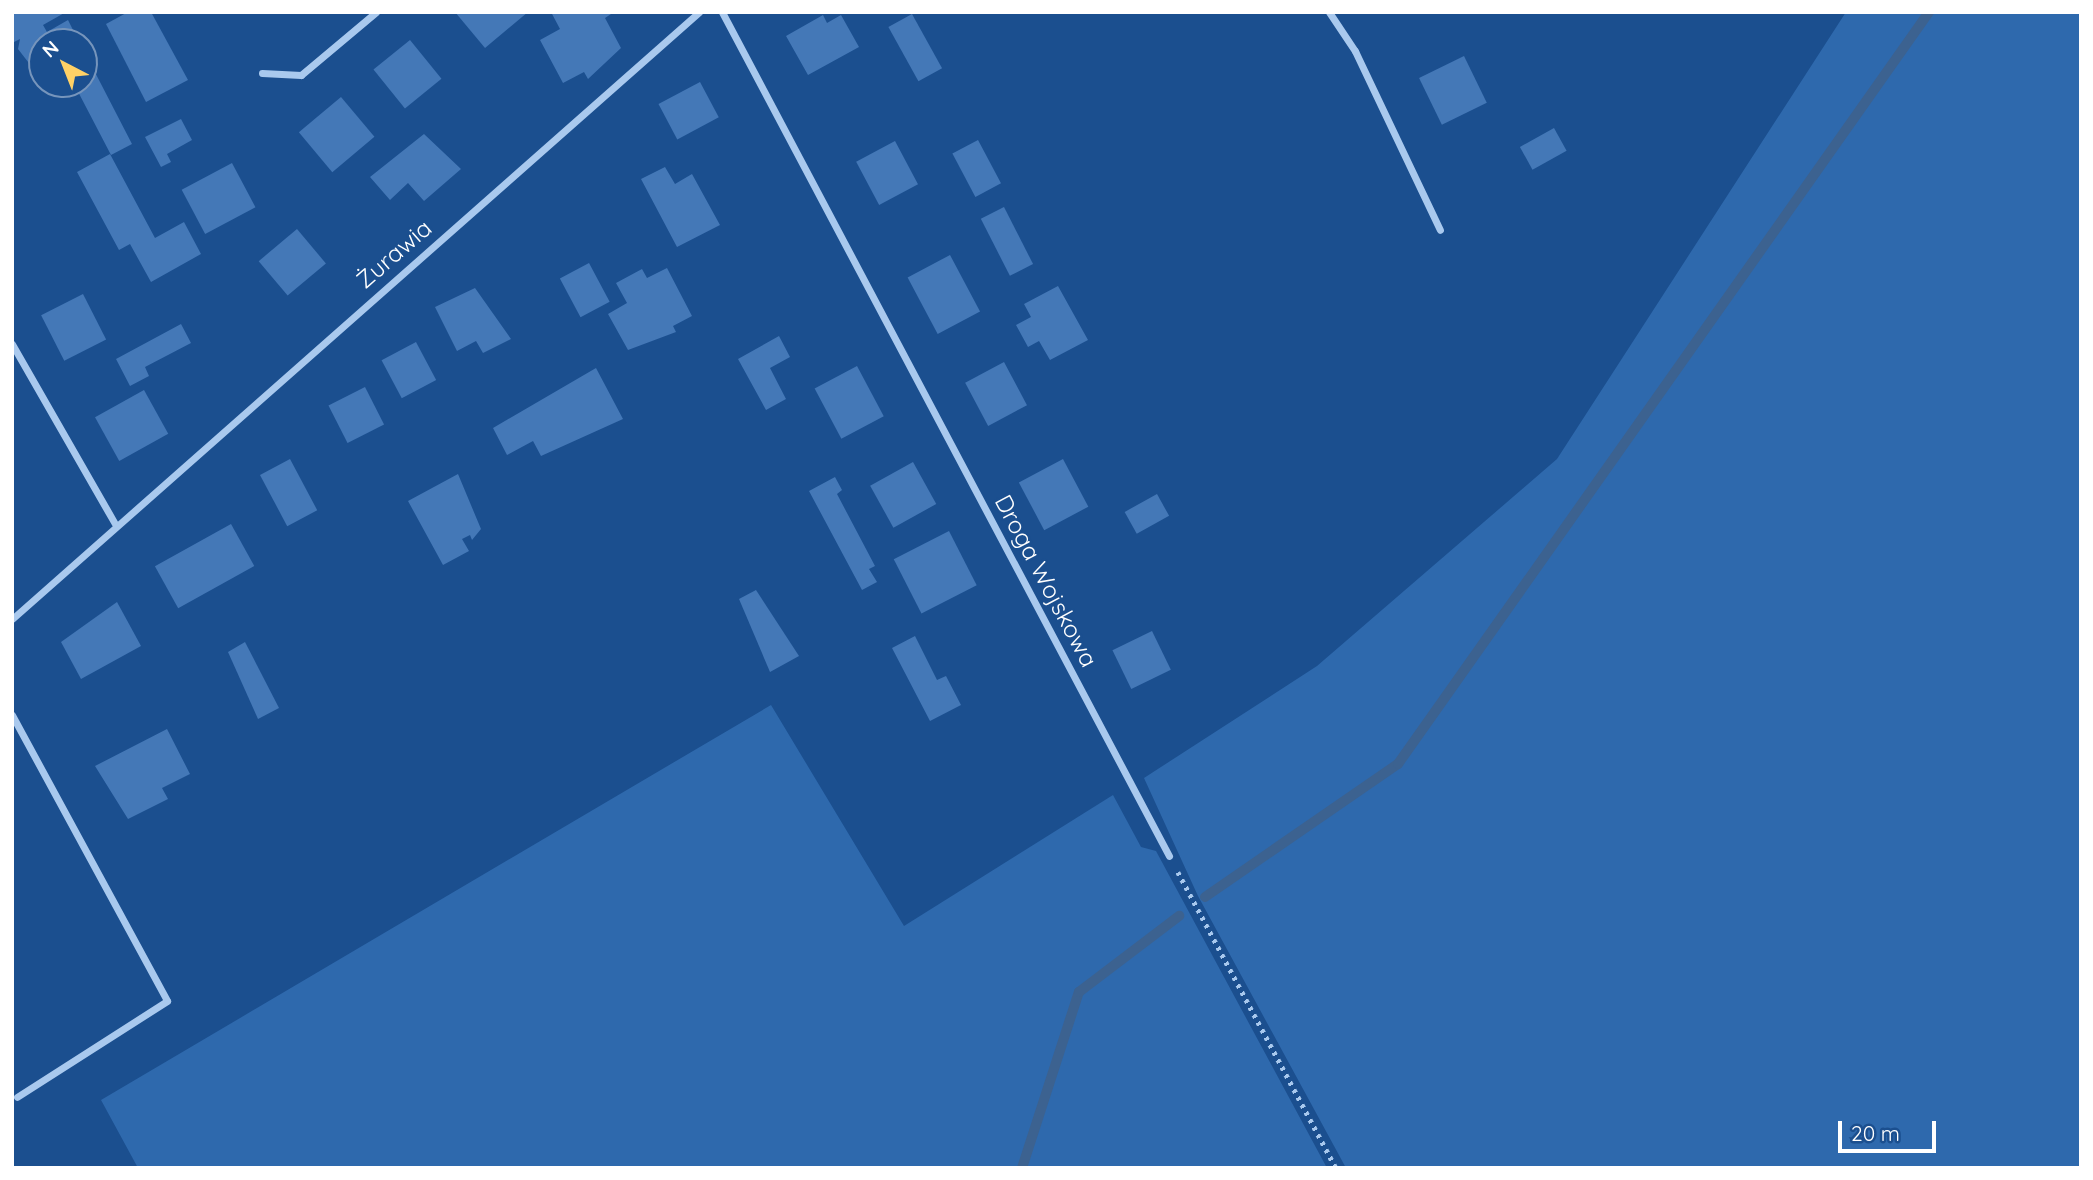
<!DOCTYPE html>
<html>
<head>
<meta charset="utf-8">
<style>
	body { margin:0 }
	#map { position:relative; width:2093px; height:1180px; overflow:hidden; background:#1b4f8f; font-family:Quicksand,sans-serif }
	div>[style] { position:absolute }
	.green>* { inset:0; background:#2e69ad }
	.stream>* { height:10px; margin:-5px; padding:0 5px; transform-origin:5px; border-radius:5px; background:#3c6290 }
	.building>* { inset:0; background:#4478b7; transform-origin:0 0 }
	.path>* { height:4.5px; margin-top:-2.25px; transform-origin:0; background:repeating-linear-gradient(90deg,#a9c9ee 0 3.5px,transparent 0 8.5px) }
	.street>* { height:7px; margin:-3.5px; padding:0 3.5px; transform-origin:3.5px; border-radius:3.5px; background:#a9c9ee }
	span { translate:-50% -50%; white-space:nowrap; text-align:center; line-height:1.15; -webkit-text-stroke:5px #1b4f8f; paint-order:stroke }
	.street-label { font-size:24px; color:#fff }
	.frame { position:absolute; inset:0; border:14px solid #fff; pointer-events:none }
	.north { position:absolute; left:28px; top:28px; width:70px; height:70px; box-sizing:border-box; background:#1b4f8f; border:2px solid #7695bc; border-radius:50%; rotate:318deg; font-size:19px; font-weight:700; line-height:28px; text-align:center; color:#fff }
	.north::after { content:''; display:block; margin:auto; width:24px; height:32px; background:#ffd166; clip-path:polygon(50% 0,100% 100%,50% 72%,0 100%) }
	.scale { position:absolute; left:1838px; top:1121px; width:98px; height:32px; box-sizing:border-box; border:4px solid #fff; border-top:0; padding-left:9px; font-size:21px; line-height:24px; white-space:nowrap; color:#fff; -webkit-text-stroke:5px #1b4f8f; paint-order:stroke }
</style>
</head>
<body>
<div id="map">
	<div class="green">
		<i style="clip-path:polygon(1846px 12px,2081px 12px,2081px 1168px,1346px 1168px,1198px 896px,1144px 778px,1317px 666px,1557px 459px)"></i>
		<i style="clip-path:polygon(771px 705px,904px 926px,1113px 795px,1141px 847px,1156px 851px,1327px 1168px,138px 1168px,101px 1100px)"></i>
	</div>
	<div class="stream">
		<i style="left:1205px;top:897px;width:234px;rotate:-34.6deg"></i>
		<i style="left:1398px;top:764px;width:921px;rotate:-54.77deg"></i>
		<i style="left:1022px;top:1168px;width:185px;rotate:-72.1deg"></i>
		<i style="left:1079px;top:992px;width:126px;rotate:-37.2deg"></i>
	</div>
	<div class="building">
		<i style="clip-path:polygon(66px 12px,43px 25px,47px 32px,68px 20px,79px 42px,42px 42px,42px 80px,18px 49px,20px 39px,12px 43px,12px 14px)"></i>
		<i style="clip-path:polygon(128px 12px,151px 12px,188px 80px,146px 102px,106px 24px)"></i>
		<i style="clip-path:polygon(455px 12px,528px 12px,485px 48px)"></i>
		<i style="clip-path:polygon(551px 12px,614px 12px,605px 18px,621px 48px,588px 79px,584px 72px,563px 83px,540px 40px,560px 29px)"></i>
		<i style="left:912px;top:14px;width:62px;height:27px;rotate:61deg"></i>
		<i style="clip-path:polygon(823px 15px,827px 23px,841px 15px,859px 47px,808px 75px,786px 36px)"></i>
		<i style="left:410px;top:40px;width:50px;height:47px;rotate:51deg"></i>
		<i style="clip-path:polygon(84px 51px,132px 144px,111px 155px,74px 84px,84px 84px)"></i>
		<i style="left:1464px;top:56px;width:52px;height:50px;rotate:64deg"></i>
		<i style="left:700px;top:82px;width:40px;height:47px;rotate:62deg"></i>
		<i style="left:341px;top:97px;width:52px;height:55px;rotate:50deg"></i>
		<i style="clip-path:polygon(181px 119px,192px 140px,167px 154px,171px 162px,161px 167px,145px 137px)"></i>
		<i style="left:1554px;top:128px;width:26px;height:39px;rotate:61deg"></i>
		<i style="clip-path:polygon(424px 134px,461px 169px,424px 201px,408px 183px,390px 200px,370px 177px)"></i>
		<i style="left:978px;top:140px;width:49px;height:29px;rotate:62deg"></i>
		<i style="left:895px;top:141px;width:49px;height:44px;rotate:62deg"></i>
		<i style="clip-path:polygon(110px 154px,155px 238px,184px 222px,201px 254px,151px 282px,130px 244px,119px 250px,77px 172px)"></i>
		<i style="left:232px;top:163px;width:50px;height:57px;rotate:62deg"></i>
		<i style="clip-path:polygon(665px 167px,675px 184px,692px 174px,720px 225px,677px 247px,641px 179px)"></i>
		<i style="left:1004px;top:207px;width:64px;height:26px;rotate:63deg"></i>
		<i style="left:297px;top:229px;width:45px;height:50px;rotate:50deg"></i>
		<i style="left:950px;top:255px;width:64px;height:48px;rotate:62deg"></i>
		<i style="left:589px;top:263px;width:44px;height:33px;rotate:62deg"></i>
		<i style="clip-path:polygon(667px 268px,692px 316px,673px 326px,676px 332px,628px 350px,608px 314px,627px 303px,616px 283px,642px 269px,647px 278px)"></i>
		<i style="clip-path:polygon(1058px 286px,1088px 340px,1050px 360px,1039px 341px,1028px 347px,1016px 325px,1031px 317px,1024px 304px)"></i>
		<i style="clip-path:polygon(475px 288px,511px 339px,483px 353px,476px 341px,457px 351px,435px 307px)"></i>
		<i style="left:83px;top:294px;width:51px;height:47px;rotate:63deg"></i>
		<i style="clip-path:polygon(181px 324px,191px 343px,145px 367px,149px 376px,130px 386px,116px 359px)"></i>
		<i style="clip-path:polygon(779px 336px,790px 357px,770px 368px,786px 399px,766px 410px,738px 359px)"></i>
		<i style="left:416px;top:342px;width:43px;height:39px;rotate:62deg"></i>
		<i style="left:1004px;top:362px;width:49px;height:44px;rotate:62deg"></i>
		<i style="left:857px;top:366px;width:57px;height:48px;rotate:62deg"></i>
		<i style="clip-path:polygon(596px 368px,623px 419px,541px 456px,533px 441px,507px 455px,493px 428px)"></i>
		<i style="left:365px;top:387px;width:42px;height:41px;rotate:63deg"></i>
		<i style="left:144px;top:390px;width:50px;height:56px;rotate:61deg"></i>
		<i style="left:290px;top:459px;width:58px;height:34px;rotate:62deg"></i>
		<i style="left:1063px;top:459px;width:54px;height:50px;rotate:62deg"></i>
		<i style="left:913px;top:462px;width:48px;height:49px;rotate:61deg"></i>
		<i style="clip-path:polygon(458px 474px,481px 529px,472px 540px,470px 535px,462px 539px,469px 551px,443px 565px,408px 501px)"></i>
		<i style="clip-path:polygon(835px 477px,842px 490px,837px 494px,875px 566px,869px 569px,877px 582px,862px 590px,809px 491px)"></i>
		<i style="left:1157px;top:494px;width:25px;height:37px;rotate:61deg"></i>
		<i style="left:231px;top:524px;width:48px;height:87px;rotate:61deg"></i>
		<i style="left:949px;top:531px;width:61px;height:62px;rotate:63deg"></i>
		<i style="clip-path:polygon(756px 590px,799px 656px,770px 672px,739px 599px)"></i>
		<i style="clip-path:polygon(117px 602px,141px 646px,81px 679px,61px 642px)"></i>
		<i style="left:1152px;top:631px;width:43px;height:44px;rotate:64deg"></i>
		<i style="clip-path:polygon(915px 636px,937px 680px,946px 676px,961px 705px,930px 721px,892px 648px)"></i>
		<i style="clip-path:polygon(245px 642px,279px 708px,258px 719px,228px 652px)"></i>
		<i style="clip-path:polygon(167px 729px,190px 774px,162px 788px,168px 799px,128px 819px,95px 766px)"></i>
	</div>
	<div class="path">
		<i style="left:1178px;top:872px;width:336px;rotate:61.9deg"></i>
	</div>
	<div class="street">
		<i style="left:722px;top:12px;width:955px;rotate:62.09deg"></i>
		<i style="left:1329px;top:12px;width:47px;rotate:56.3deg"></i>
		<i style="left:1355px;top:51px;width:198px;rotate:64.6deg"></i>
		<i style="left:262px;top:73px;width:39px;rotate:3deg"></i>
		<i style="left:301px;top:75px;width:98px;rotate:-40deg"></i>
		<i style="left:12px;top:344px;width:207px;rotate:60.2deg"></i>
		<i style="left:12px;top:619px;width:917px;rotate:-41.46deg"></i>
		<i style="left:12px;top:715px;width:325px;rotate:61.5deg"></i>
		<i style="left:167px;top:1001px;width:178px;rotate:147.4deg"></i>
	</div>
	<div class="street-label">
		<span style="left:394px;top:254px;rotate:-41deg">Żurawia</span>
		<span style="left:1046px;top:581px;rotate:62deg">Droga Wojskowa</span>
	</div>
	<div class="frame"></div>
	<div class="north">N</div>
	<div class="scale">20 m</div>
</div>
</body>
</html>
